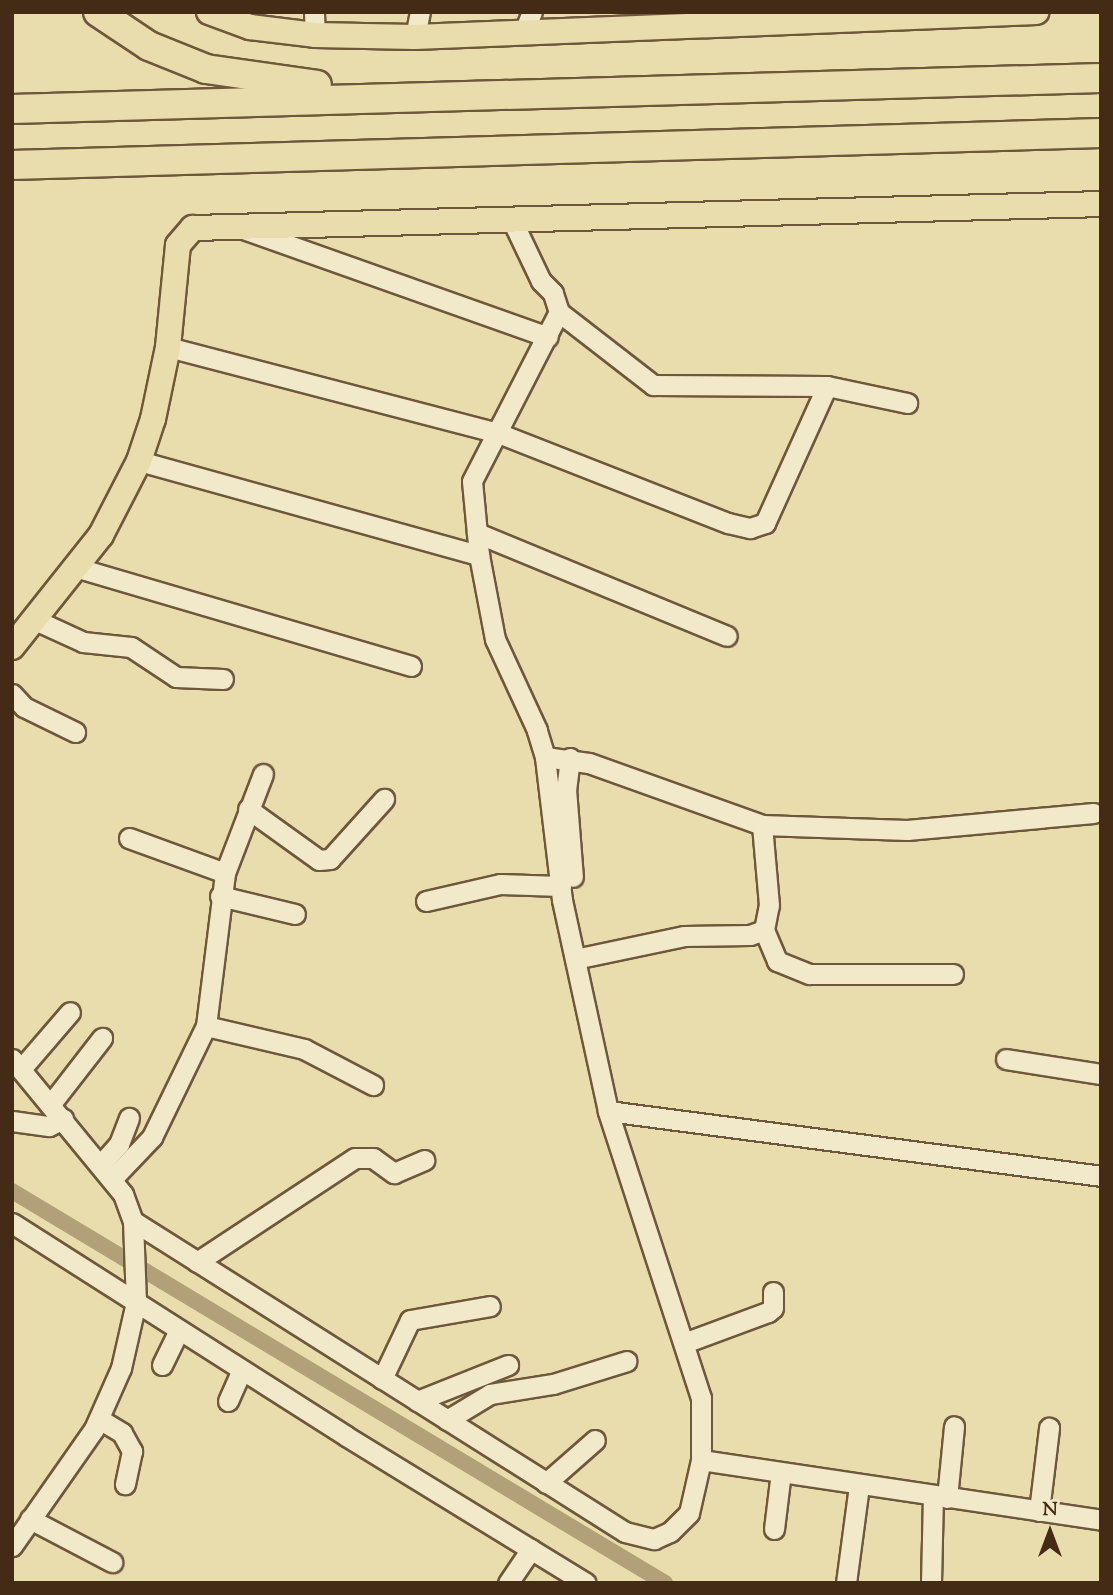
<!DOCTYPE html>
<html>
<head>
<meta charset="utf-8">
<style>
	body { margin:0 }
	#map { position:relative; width:1113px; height:1595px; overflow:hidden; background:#eaddad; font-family:"Sorts Mill Goudy",serif }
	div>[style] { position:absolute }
	.canal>* { height:16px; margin:-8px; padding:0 8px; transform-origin:8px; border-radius:8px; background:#b2a079 }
	.roads { filter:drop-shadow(2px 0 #6e583b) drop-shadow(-2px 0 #6e583b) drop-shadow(0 2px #6e583b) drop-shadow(0 -2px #6e583b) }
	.minor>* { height:19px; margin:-9.5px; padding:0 9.5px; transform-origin:9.5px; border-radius:9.5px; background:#f1e9ca }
	.major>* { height:24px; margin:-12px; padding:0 12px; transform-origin:12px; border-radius:12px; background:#eaddad }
	.highway>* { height:28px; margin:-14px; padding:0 14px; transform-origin:14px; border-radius:14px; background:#eaddad }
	span { translate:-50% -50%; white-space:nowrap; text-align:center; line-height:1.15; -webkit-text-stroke:7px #f1e9ca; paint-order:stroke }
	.frame { position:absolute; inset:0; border:14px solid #442b15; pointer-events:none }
	.north { position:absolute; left:1015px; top:1497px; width:70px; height:70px; -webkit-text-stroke:5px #f1e9ca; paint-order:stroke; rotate:0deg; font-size:19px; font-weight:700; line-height:28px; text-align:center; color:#442b15 }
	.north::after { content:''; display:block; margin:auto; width:24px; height:32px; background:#442b15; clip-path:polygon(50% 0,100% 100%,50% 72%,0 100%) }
</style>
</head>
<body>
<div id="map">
	<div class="canal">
		<i style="left:12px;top:1191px;width:762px;rotate:30.98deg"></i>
	</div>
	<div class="roads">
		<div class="minor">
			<i style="left:314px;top:12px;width:23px;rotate:88deg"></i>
			<i style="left:523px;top:34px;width:24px;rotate:-68deg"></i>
			<i style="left:415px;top:37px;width:25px;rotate:-79deg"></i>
			<i style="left:246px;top:230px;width:320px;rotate:19.5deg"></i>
			<i style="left:168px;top:347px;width:341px;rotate:14.6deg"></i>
			<i style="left:498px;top:433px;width:247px;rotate:21.4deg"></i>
			<i style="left:728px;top:523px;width:23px;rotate:13deg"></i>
			<i style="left:750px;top:528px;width:16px;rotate:-18deg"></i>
			<i style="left:765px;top:523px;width:150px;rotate:-65.7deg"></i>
			<i style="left:827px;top:386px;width:174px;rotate:-179.7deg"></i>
			<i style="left:653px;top:385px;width:119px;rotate:-142.2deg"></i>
			<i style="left:827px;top:386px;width:82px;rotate:12deg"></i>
			<i style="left:139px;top:461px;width:353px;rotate:15.5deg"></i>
			<i style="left:477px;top:533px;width:270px;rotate:22.4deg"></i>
			<i style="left:78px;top:568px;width:347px;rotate:16.4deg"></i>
			<i style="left:33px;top:619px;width:55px;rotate:24.7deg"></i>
			<i style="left:83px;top:642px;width:48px;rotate:5.9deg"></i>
			<i style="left:131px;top:647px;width:54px;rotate:33.7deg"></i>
			<i style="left:176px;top:677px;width:47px;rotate:2.4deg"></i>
			<i style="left:12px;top:694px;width:18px;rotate:47deg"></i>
			<i style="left:24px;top:707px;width:57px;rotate:26.1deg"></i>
			<i style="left:545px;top:757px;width:44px;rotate:7.8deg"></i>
			<i style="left:589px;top:763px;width:184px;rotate:19.7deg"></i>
			<i style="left:762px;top:825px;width:145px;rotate:2deg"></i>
			<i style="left:907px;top:830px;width:187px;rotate:-5.2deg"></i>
			<i style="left:570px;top:758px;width:31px;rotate:97deg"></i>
			<i style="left:566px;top:789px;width:88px;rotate:85.5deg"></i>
			<i style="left:248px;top:809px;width:87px;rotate:35.7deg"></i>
			<i style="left:319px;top:860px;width:11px;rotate:-5deg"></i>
			<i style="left:330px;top:859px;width:81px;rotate:-48deg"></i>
			<i style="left:129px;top:838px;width:102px;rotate:20deg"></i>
			<i style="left:220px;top:896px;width:77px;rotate:13.5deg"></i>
			<i style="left:426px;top:901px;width:76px;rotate:-12.9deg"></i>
			<i style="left:500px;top:884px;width:61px;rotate:1.9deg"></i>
			<i style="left:764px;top:930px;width:34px;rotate:67deg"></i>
			<i style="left:777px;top:961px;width:35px;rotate:22deg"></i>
			<i style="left:810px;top:974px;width:143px"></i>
			<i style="left:575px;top:959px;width:111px;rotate:-11.9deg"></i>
			<i style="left:684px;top:936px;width:66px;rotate:-0.9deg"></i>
			<i style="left:750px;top:935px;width:15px;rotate:-20deg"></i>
			<i style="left:764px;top:930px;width:25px;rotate:-79deg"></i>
			<i style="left:769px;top:905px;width:80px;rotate:-95deg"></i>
			<i style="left:206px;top:1026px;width:101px;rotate:13.2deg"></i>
			<i style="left:304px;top:1049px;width:78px;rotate:27.6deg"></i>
			<i style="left:12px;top:1059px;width:175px;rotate:50.6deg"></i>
			<i style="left:123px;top:1194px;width:29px;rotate:70deg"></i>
			<i style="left:133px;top:1221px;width:81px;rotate:87.9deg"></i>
			<i style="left:136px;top:1302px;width:68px;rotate:102.8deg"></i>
			<i style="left:121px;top:1368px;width:67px;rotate:113.9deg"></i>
			<i style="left:94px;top:1429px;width:143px;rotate:125deg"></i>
			<i style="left:1006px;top:1059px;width:96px;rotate:9deg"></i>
			<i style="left:21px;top:1069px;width:75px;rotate:-49.3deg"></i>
			<i style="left:50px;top:1105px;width:85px;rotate:-52.2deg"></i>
			<i style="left:608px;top:1111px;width:497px;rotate:7.5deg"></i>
			<i style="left:12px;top:1121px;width:37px;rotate:8deg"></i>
			<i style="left:49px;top:1126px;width:16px;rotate:-27deg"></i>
			<i style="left:101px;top:1164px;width:27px;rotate:-48deg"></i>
			<i style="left:119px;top:1144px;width:28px;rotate:-69deg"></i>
			<i style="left:113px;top:1178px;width:57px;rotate:-46.4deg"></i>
			<i style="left:152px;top:1137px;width:123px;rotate:-64.1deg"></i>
			<i style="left:206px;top:1026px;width:154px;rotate:-82.9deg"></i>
			<i style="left:225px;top:873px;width:106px;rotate:-69deg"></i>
			<i style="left:133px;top:1221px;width:582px;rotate:32.3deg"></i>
			<i style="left:625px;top:1532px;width:30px;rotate:14deg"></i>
			<i style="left:654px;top:1539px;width:17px;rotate:-24deg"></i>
			<i style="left:670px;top:1532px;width:27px;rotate:-45deg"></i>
			<i style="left:689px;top:1513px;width:54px;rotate:-77.2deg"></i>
			<i style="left:701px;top:1460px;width:62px;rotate:-90deg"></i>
			<i style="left:701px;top:1398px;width:302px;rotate:-108deg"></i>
			<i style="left:608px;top:1111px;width:216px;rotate:-102.3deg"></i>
			<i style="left:562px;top:900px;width:144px;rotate:-96.8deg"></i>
			<i style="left:545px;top:757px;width:28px;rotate:-107deg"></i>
			<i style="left:537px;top:730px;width:100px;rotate:-114.8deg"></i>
			<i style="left:495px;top:639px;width:86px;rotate:-100.8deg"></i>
			<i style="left:479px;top:555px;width:74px;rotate:-95.4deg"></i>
			<i style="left:472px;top:481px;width:190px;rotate:-62.8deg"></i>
			<i style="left:559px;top:312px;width:20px;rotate:-108deg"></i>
			<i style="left:553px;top:293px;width:17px;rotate:-135deg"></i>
			<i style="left:541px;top:281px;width:70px;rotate:-115.5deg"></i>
			<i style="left:12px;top:1223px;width:396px;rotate:32.5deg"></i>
			<i style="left:346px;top:1436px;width:281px;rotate:31.5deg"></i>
			<i style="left:197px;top:1262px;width:189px;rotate:-33.4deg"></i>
			<i style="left:355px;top:1158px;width:18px"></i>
			<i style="left:373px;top:1158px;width:26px;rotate:36deg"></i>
			<i style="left:394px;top:1173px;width:33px;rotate:-23deg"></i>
			<i style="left:684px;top:1343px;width:90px;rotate:-20.3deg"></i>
			<i style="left:768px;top:1312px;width:6px;rotate:-39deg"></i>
			<i style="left:773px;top:1308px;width:16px;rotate:-90deg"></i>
			<i style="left:162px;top:1365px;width:39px;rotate:-64deg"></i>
			<i style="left:382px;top:1379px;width:65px;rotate:-64.6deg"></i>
			<i style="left:410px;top:1320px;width:81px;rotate:-9.9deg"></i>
			<i style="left:228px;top:1401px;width:34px;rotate:-66deg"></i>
			<i style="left:417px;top:1401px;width:98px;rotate:-21.6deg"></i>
			<i style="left:99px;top:1419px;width:27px;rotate:31deg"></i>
			<i style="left:122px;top:1433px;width:21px;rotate:61deg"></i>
			<i style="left:132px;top:1451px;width:34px;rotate:102deg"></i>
			<i style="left:447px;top:1420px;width:50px;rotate:-31.2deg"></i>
			<i style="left:490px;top:1394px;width:64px;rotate:-9deg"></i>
			<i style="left:553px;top:1384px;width:77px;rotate:-17.3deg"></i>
			<i style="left:701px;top:1460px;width:404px;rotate:8.5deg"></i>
			<i style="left:546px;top:1483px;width:65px;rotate:-41.3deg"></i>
			<i style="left:947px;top:1498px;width:72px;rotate:-84.4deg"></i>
			<i style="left:1039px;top:1511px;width:84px;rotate:-83.1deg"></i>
			<i style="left:30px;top:1519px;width:93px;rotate:27.7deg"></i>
			<i style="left:774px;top:1529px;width:57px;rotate:-83deg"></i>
			<i style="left:508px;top:1583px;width:41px;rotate:-55.9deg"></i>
			<i style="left:846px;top:1583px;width:99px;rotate:-82.4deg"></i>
			<i style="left:931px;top:1583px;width:87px;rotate:-88.7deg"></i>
		</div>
		<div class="major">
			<i style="left:209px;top:12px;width:44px;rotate:20.1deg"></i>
			<i style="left:250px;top:27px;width:65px;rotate:7deg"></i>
			<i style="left:315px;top:35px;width:100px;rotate:1.1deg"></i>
			<i style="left:415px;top:37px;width:622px;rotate:-2.31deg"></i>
			<i style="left:12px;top:647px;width:143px;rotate:-51.5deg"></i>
			<i style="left:101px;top:535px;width:83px;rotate:-62.8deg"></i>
			<i style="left:139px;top:461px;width:44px;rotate:-71.6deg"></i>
			<i style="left:153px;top:419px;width:74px;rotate:-78.2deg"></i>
			<i style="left:168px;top:347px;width:102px;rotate:-84.4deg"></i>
			<i style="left:178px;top:245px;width:23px;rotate:-49deg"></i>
			<i style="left:193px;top:228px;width:908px;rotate:-1.51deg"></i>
		</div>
		<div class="highway">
			<i style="left:98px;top:12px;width:61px;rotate:33.7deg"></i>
			<i style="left:149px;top:46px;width:61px;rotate:22deg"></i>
			<i style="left:206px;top:69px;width:112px;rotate:8.2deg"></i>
			<i style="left:12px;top:109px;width:1089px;rotate:-1.63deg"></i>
			<i style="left:12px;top:165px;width:1089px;rotate:-1.68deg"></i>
		</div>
	</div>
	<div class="frame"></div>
	<div class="north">N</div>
</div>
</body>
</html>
